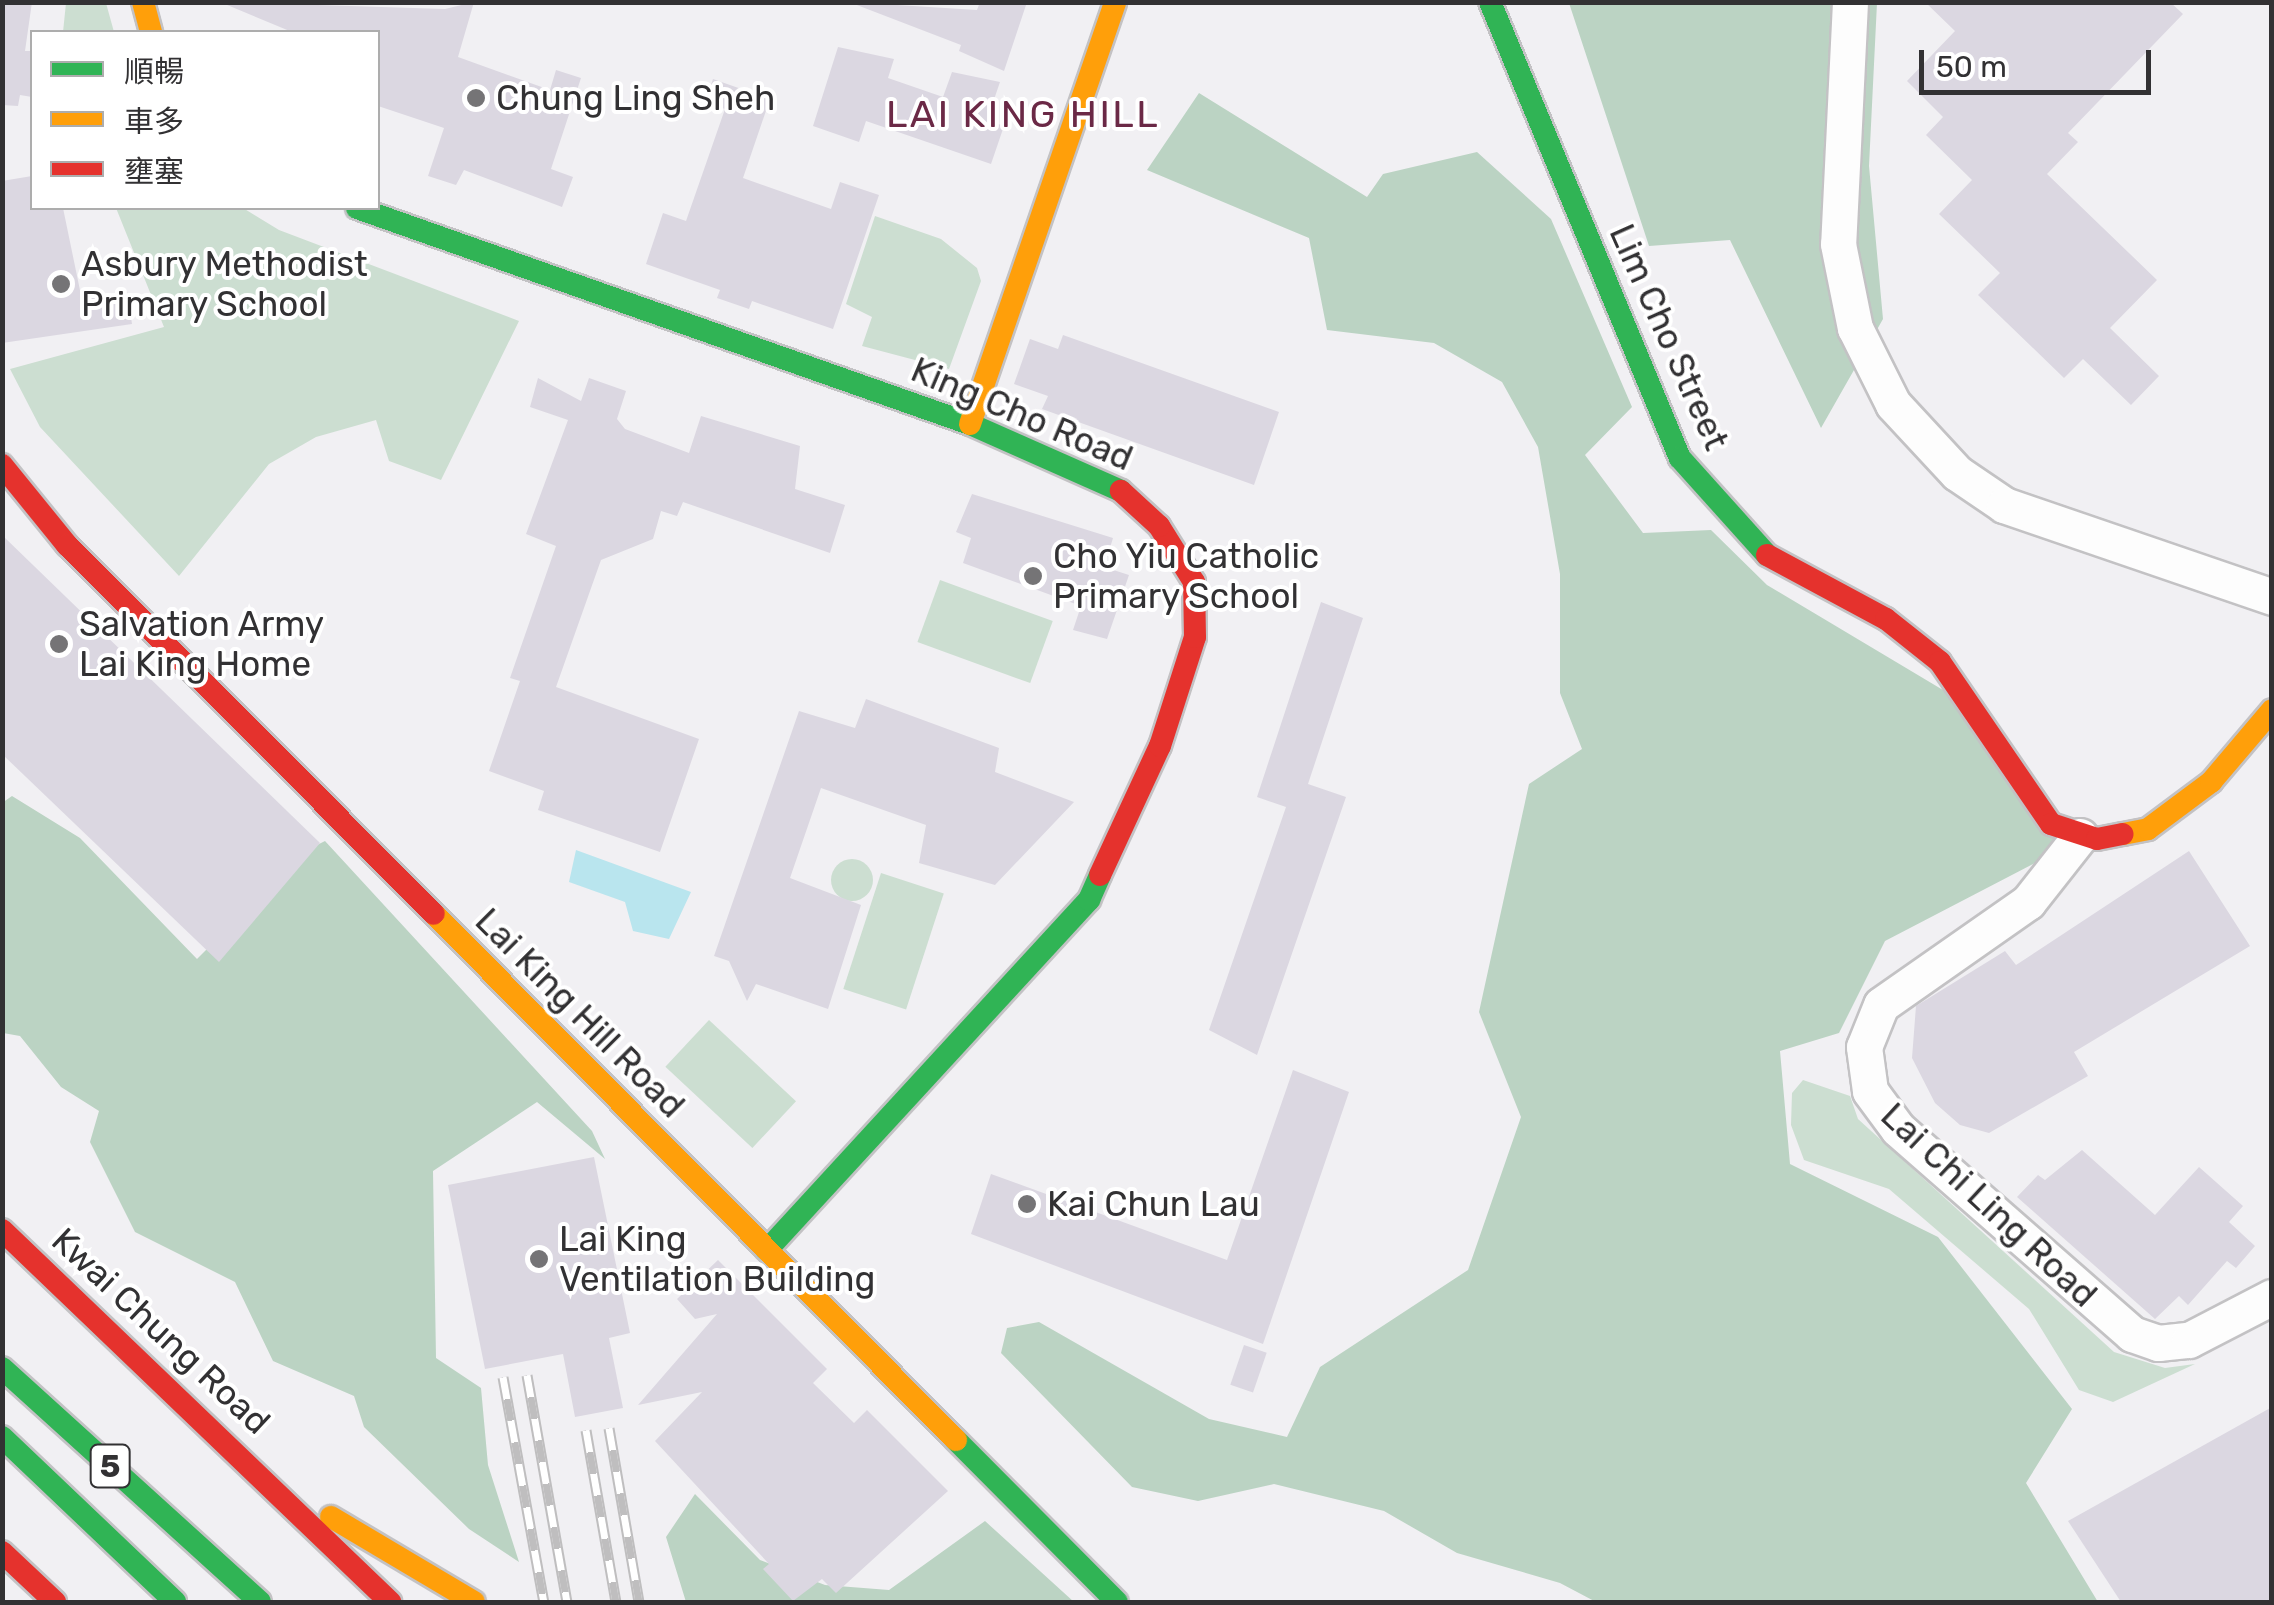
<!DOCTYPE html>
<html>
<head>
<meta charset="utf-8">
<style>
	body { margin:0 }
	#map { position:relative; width:2274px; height:1605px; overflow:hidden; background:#f1f0f3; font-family:Rubik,"Noto Sans TC",sans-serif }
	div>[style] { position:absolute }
	.green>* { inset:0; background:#ccded1; transform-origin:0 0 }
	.round { border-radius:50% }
	.forest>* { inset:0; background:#bbd3c3 }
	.water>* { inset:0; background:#b9e5ee }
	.building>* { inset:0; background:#dbd7e1; transform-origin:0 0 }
	.roads { filter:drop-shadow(2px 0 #c3c2c4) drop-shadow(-2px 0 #c3c2c4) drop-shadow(0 2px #c3c2c4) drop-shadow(0 -2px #c3c2c4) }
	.street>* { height:35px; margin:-17.5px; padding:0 17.5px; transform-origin:17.5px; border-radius:17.5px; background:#fdfdfd }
	.fast>* { height:22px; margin:-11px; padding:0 11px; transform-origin:11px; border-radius:11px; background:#30b455 }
	.slow>* { height:22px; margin:-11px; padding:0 11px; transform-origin:11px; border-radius:11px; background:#ff9f0a }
	.jam>* { height:22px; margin:-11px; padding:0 11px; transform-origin:11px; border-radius:11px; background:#e5322d }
	.rail>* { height:11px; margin-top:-5.5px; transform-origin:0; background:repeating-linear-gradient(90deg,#fff 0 22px,#bfbebf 0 44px); box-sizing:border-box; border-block:2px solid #bfbebf }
	.dots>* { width:28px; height:28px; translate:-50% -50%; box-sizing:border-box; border:5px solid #fff; border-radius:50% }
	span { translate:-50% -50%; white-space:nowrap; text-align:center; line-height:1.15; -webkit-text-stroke:8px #fff; paint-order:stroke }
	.shield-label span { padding:2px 8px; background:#fff; border:2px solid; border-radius:8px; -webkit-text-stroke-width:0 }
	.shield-label { font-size:32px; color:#323133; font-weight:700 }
	.poi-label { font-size:35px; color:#323133 }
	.left { translate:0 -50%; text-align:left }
	.street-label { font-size:35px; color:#323133 }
	.neighbourhood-label { font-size:38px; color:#6b2946; letter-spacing:2.5px }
	.frame { position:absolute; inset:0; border:5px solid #323133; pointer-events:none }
	.legend { position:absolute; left:30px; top:30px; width:350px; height:180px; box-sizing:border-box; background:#fff; border:2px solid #adadad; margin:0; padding:12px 18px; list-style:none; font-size:30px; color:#323133 }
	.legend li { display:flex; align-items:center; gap:20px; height:50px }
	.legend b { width:50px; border:2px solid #adadad }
	.scale { position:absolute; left:1919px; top:50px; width:232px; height:45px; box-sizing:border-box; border:5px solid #323133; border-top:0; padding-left:12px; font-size:30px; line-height:35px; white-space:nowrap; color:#323133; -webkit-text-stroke:8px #fff; paint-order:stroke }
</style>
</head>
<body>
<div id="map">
	<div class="green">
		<i style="clip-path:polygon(66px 3px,106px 3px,114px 32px,63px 32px)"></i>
		<i style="clip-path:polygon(116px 208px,243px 208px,279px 230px,519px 321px,441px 480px,389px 461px,376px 420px,316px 437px,269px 464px,179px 576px,40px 427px,10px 369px,164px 327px)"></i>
		<i style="clip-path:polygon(875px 216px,941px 239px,977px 268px,981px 281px,949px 369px,862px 346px,872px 317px,846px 304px)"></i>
		<i style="left:940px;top:580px;width:120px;height:66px;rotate:20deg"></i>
		<i class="round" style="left:831px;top:859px;width:42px;height:42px"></i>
		<i style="left:881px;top:873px;width:66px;height:122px;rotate:18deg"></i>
		<i style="left:709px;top:1020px;width:119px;height:64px;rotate:43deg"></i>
		<i style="clip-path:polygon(1803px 1080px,1850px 1096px,1858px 1119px,2114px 1352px,2165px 1368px,2195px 1364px,2113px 1402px,2079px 1390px,2029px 1309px,1889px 1189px,1804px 1160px,1791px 1125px,1792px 1093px)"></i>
	</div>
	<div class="forest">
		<i style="clip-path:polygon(1569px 3px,1877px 3px,1869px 166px,1883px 319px,1821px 428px,1730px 240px,1649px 246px)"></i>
		<i style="clip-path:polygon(1199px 93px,1367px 197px,1383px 174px,1477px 152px,1551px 219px,1632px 407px,1585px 455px,1643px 533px,1711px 530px,1767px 585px,1948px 693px,2062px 849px,1885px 941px,1839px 1033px,1780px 1051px,1790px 1164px,1938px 1237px,2072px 1409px,2026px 1483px,2098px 1602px,1596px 1602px,1560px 1583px,1457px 1553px,1384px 1511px,1274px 1484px,1198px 1501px,1132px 1487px,1001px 1353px,1007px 1328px,1039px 1322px,1209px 1419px,1287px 1437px,1320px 1367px,1468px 1270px,1521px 1117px,1479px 1012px,1529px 784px,1582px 749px,1560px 693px,1560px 574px,1538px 447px,1502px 382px,1434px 343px,1327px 330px,1309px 238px,1147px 170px)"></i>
		<i style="clip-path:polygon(12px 796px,80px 838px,197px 959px,305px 851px,325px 841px,592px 1131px,605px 1159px,537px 1102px,433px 1171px,436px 1358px,481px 1388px,488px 1465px,519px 1562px,469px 1529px,364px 1427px,354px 1396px,273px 1361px,235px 1282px,135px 1232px,90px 1142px,99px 1111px,61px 1087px,20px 1036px,3px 1033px,2px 803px)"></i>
		<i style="clip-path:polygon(695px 1494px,760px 1560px,825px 1585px,889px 1590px,985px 1521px,1074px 1602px,686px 1602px,666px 1537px)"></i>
	</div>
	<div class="water">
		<i style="clip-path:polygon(576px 850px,691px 892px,669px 939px,633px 931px,625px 902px,569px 882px)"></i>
	</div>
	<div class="building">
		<i style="clip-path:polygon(2px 2px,32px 2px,25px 51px,32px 51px,32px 97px,20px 95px,18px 106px,2px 105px)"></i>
		<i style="clip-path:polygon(220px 2px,445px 9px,474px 2px,458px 57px,550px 90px,556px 70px,581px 78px,551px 169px,573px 177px,562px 207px,464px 170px,456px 185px,428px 176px,444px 128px,378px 106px,378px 32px,292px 32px)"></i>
		<i style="clip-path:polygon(849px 2px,977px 10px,980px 2px,1027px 2px,1004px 71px,959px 51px,961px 45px)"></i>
		<i style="clip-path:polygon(1925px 2px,2170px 2px,2183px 14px,2068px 133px,2078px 142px,2047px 174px,2157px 280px,2110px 328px,2159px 376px,2131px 405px,2083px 359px,2064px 378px,1978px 295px,2000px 273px,1939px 214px,1972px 180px,1926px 135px,1943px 117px,1907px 81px,1955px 31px)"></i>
		<i style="clip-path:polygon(838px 47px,894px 59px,888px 78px,943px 97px,952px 72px,1000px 82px,987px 120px,1004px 126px,991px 164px,866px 121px,859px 142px,813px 126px)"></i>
		<i style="clip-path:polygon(713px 79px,770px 99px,743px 178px,831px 209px,840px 182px,879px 195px,833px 329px,752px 301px,749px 309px,717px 298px,720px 290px,646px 264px,663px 213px,686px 221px,725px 109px,705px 102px)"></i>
		<i style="clip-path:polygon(32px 176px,32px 208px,63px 208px,82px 300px,127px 291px,132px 324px,2px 343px,2px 181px)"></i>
		<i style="clip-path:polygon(1063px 335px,1279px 412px,1254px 485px,1042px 409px,1048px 396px,1014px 384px,1030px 339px,1058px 349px)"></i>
		<i style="clip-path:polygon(538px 378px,581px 401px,589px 378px,626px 391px,617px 419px,625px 429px,689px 453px,701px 416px,800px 446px,795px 489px,845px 505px,830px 553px,683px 502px,677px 516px,661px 511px,653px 539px,601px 560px,556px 687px,699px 739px,660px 852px,538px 810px,544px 791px,489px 771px,520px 681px,510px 678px,556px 546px,526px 534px,568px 420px,530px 407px)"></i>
		<i style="clip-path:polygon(972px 494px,1113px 538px,1104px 567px,1129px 575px,1107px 639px,1073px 630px,1081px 606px,963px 563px,971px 538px,956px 532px)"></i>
		<i style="clip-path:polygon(2px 535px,320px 843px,219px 962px,2px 754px)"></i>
		<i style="clip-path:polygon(1321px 602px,1363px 618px,1308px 784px,1346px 797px,1257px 1055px,1209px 1030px,1286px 807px,1257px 797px)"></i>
		<i style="clip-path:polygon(866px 699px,999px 748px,995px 772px,1074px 802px,995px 885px,919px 863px,926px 825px,821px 788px,790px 878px,861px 905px,828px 1009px,756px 984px,747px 1001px,729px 961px,714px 956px,799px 711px,855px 728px)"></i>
		<i style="clip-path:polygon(2189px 851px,2250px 946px,2074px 1052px,2088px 1076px,1989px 1133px,1960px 1125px,1935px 1103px,1912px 1058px,1916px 1006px,2005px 951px,2016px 965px)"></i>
		<i style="clip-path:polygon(1293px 1070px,1349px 1092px,1263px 1344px,971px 1234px,991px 1174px,1227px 1260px)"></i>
		<i style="clip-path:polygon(2082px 1150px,2155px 1215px,2199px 1167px,2243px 1206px,2229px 1222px,2255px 1246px,2236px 1268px,2227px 1261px,2188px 1305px,2179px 1296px,2155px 1319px,2017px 1197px,2038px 1175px,2045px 1180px)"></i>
		<i style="clip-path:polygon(594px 1157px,630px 1333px,609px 1338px,623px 1408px,575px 1417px,563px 1354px,485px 1369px,448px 1185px)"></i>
		<i style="clip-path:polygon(718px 1260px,827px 1369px,813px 1383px,854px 1423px,867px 1410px,948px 1491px,836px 1593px,822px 1579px,793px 1601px,763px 1569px,769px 1564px,655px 1441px,702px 1392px,638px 1405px,717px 1314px,695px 1319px,677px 1299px)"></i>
		<i style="left:1244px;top:1345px;width:24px;height:42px;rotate:19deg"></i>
		<i style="clip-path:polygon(2272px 1407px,2272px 1602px,2121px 1602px,2068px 1521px)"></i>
	</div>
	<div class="roads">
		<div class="street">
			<i style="left:1850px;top:2px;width:242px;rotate:92.8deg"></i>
			<i style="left:1838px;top:244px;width:86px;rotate:78.6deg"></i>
			<i style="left:1855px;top:328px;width:85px;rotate:63.4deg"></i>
			<i style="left:1893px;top:404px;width:94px;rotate:47.2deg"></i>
			<i style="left:1957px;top:473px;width:57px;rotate:34.2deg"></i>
			<i style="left:2004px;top:505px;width:283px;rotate:18.9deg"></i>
			<i style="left:2080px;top:836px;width:84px;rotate:128.2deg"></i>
			<i style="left:2028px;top:902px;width:179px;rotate:145deg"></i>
			<i style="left:1881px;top:1005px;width:45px;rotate:112deg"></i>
			<i style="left:1864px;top:1047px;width:44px;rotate:82.2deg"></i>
			<i style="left:1870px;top:1091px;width:47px;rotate:53.6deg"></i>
			<i style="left:1898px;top:1129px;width:311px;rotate:41.2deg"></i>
			<i style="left:2132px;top:1334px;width:28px;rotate:19deg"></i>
			<i style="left:2158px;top:1343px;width:31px;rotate:-6deg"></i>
			<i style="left:2189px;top:1340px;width:93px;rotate:-27.4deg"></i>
		</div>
		<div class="fast">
			<i style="left:1490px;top:2px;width:494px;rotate:67.4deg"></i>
			<i style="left:1680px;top:458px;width:130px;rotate:48.1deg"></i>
			<i style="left:357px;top:208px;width:650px;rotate:19.41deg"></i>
			<i style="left:970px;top:424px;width:165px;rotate:23.9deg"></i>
			<i style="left:767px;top:1250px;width:476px;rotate:-47.4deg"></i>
			<i style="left:1089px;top:900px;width:27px;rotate:-66deg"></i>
			<i style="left:2px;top:1368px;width:348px;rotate:42.2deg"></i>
			<i style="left:2px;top:1437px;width:239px;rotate:43.6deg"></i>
			<i style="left:956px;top:1440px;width:228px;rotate:45.2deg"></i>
		</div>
		<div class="slow">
			<i style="left:143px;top:2px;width:31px;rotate:75deg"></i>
			<i style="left:970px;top:424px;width:446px;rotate:-71deg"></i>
			<i style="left:2123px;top:834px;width:25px;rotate:-11deg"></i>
			<i style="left:2148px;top:829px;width:79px;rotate:-36.7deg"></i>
			<i style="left:2211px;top:782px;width:94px;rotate:-49.7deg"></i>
			<i style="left:434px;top:914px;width:741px;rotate:45.22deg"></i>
			<i style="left:331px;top:1517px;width:166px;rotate:30.7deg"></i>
		</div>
		<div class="jam">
			<i style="left:2px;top:465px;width:103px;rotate:50.9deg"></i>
			<i style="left:67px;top:545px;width:520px;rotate:45.16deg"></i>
			<i style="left:1767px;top:555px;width:135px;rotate:28.3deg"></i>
			<i style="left:1886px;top:619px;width:69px;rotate:38.5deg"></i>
			<i style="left:1940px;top:662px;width:196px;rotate:55.6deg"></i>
			<i style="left:2051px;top:824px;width:48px;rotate:18.1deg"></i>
			<i style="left:2097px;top:839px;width:26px;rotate:-11deg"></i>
			<i style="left:1100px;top:875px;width:142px;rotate:-65.1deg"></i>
			<i style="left:1160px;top:746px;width:114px;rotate:-72.2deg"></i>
			<i style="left:1195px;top:637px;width:55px;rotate:-91deg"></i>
			<i style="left:1194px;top:582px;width:66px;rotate:-122deg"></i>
			<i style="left:1159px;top:526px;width:52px;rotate:-137.4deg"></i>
			<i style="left:2px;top:1230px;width:538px;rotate:43.79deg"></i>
			<i style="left:2px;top:1552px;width:73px;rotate:43.3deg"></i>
		</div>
	</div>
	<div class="rail">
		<i style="left:527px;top:1375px;width:230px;rotate:80deg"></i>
		<i style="left:503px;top:1377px;width:229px;rotate:79.7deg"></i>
		<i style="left:609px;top:1428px;width:177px;rotate:80.2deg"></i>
		<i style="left:586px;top:1430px;width:175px;rotate:80.1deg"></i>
	</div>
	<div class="dots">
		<i style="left:476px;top:98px;background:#757476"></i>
		<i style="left:61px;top:284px;background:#757476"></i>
		<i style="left:1033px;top:576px;background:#757476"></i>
		<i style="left:59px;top:644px;background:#757476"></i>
		<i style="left:1027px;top:1204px;background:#757476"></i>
		<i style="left:539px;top:1259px;background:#757476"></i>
	</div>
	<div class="shield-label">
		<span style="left:110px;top:1466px">5</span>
	</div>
	<div class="poi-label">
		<span class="left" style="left:496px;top:98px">Chung Ling Sheh</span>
		<span class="left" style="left:81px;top:284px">Asbury Methodist<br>Primary School</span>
		<span class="left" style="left:1053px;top:576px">Cho Yiu Catholic<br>Primary School</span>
		<span class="left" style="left:79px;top:644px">Salvation Army<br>Lai King Home</span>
		<span class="left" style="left:1047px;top:1204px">Kai Chun Lau</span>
		<span class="left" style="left:559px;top:1259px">Lai King<br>Ventilation Building</span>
	</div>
	<div class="street-label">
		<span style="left:1669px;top:337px;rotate:66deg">Lim Cho Street</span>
		<span style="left:1022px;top:414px;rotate:23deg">King Cho Road</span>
		<span style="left:580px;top:1013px;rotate:45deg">Lai King Hill Road</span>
		<span style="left:1989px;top:1205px;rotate:43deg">Lai Chi Ling Road</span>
		<span style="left:161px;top:1331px;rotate:43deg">Kwai Chung Road</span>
	</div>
	<div class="neighbourhood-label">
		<span style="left:1023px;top:115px">LAI KING HILL</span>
	</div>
	<div class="frame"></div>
	<ul class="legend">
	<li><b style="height:12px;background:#30b455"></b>順暢</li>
	<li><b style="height:12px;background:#ff9f0a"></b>車多</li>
	<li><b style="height:12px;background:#e5322d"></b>壅塞</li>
	</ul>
	<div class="scale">50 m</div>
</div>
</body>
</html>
